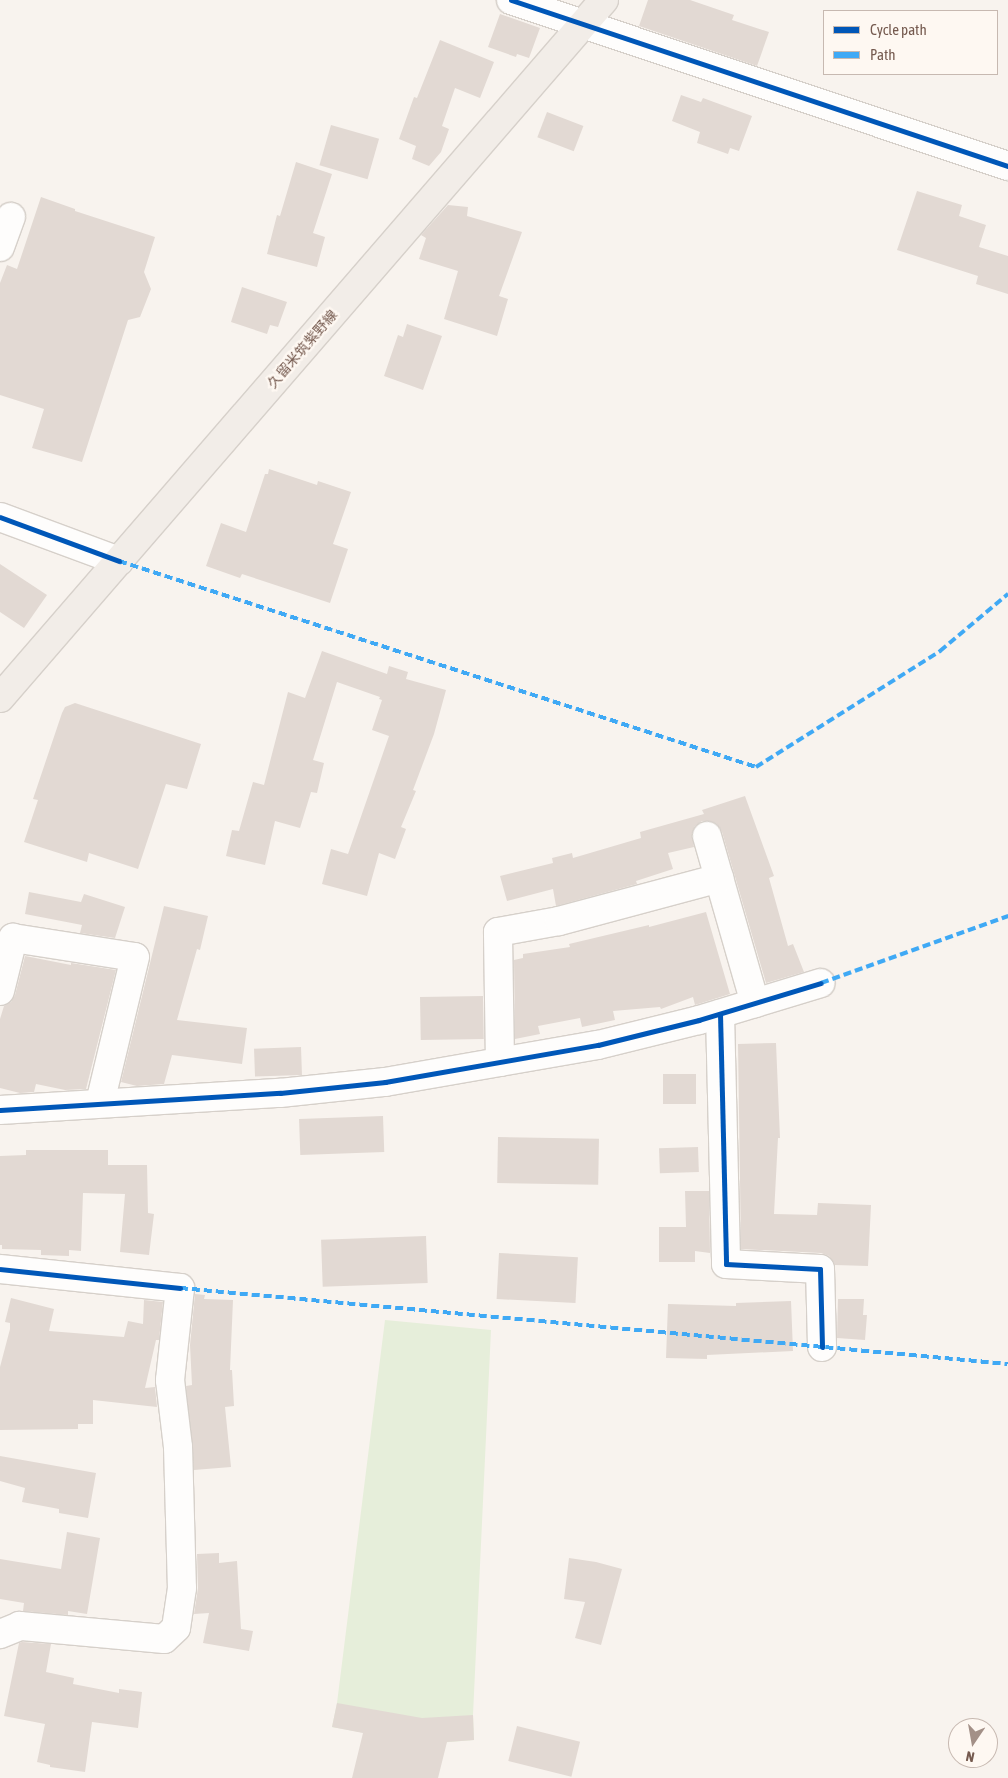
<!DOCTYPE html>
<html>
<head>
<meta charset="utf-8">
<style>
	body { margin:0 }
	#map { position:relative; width:1008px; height:1778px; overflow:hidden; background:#f8f3ee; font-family:"Asap Condensed","Noto Sans JP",sans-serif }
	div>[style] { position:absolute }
	.green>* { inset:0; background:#e6eeda }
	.building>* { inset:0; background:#e2d9d3; transform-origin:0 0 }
	.roads { filter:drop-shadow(1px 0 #d6d0ca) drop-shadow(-1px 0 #d6d0ca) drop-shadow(0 1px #d6d0ca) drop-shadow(0 -1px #d6d0ca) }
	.minor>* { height:28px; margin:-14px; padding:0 14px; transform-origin:14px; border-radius:14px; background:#fefdfc }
	.major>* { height:28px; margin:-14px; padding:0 14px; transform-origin:14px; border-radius:14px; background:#f2ede8 }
	.quiet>* { height:4px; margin-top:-2px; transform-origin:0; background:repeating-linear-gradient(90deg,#3fa9f5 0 8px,transparent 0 12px) }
	.cycleway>* { height:5px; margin:-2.5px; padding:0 2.5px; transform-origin:2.5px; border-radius:2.5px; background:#0057b8 }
	span { translate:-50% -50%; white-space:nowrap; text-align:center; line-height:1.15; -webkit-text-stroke:4.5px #fef8f2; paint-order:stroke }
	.street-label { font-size:14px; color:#755a4f }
	.legend { position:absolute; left:823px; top:10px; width:175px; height:65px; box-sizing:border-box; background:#fef8f2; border:1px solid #c7b9b1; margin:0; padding:6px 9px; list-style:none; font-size:15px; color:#755a4f }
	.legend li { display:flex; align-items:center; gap:10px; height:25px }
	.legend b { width:25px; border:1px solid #c7b9b1 }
	.north { position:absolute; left:948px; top:1718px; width:50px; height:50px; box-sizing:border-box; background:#fef8f2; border:1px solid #c7b9b1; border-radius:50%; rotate:192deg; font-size:14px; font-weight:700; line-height:20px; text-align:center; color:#755a4f }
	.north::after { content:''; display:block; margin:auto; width:18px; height:22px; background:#a39087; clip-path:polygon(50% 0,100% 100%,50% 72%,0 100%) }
</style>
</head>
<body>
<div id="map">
	<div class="green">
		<i style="clip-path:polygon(385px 1320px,491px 1330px,473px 1715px,474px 1740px,425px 1744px,332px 1727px,337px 1703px)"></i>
	</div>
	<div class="building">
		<i style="clip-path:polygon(648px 0,690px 0,734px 15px,732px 20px,769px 32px,757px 66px,639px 26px)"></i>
		<i style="clip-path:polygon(500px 14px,540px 28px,529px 58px,517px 54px,516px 57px,488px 47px)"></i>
		<i style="clip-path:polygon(440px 40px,494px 62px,480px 98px,455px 88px,442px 126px,449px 129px,441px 152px,429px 166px,412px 159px,416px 146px,399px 139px,414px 97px,417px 98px)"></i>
		<i style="clip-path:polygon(681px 95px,701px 102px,703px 98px,752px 116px,739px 151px,730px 148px,728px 154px,697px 143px,700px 132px,672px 121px)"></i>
		<i style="left:547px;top:112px;width:39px;height:27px;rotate:21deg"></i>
		<i style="left:331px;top:125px;width:50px;height:42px;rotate:16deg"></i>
		<i style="clip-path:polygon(296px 162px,332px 174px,313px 233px,325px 237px,317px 267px,267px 254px,277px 215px,280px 216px)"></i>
		<i style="clip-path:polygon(917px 191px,962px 205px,959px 216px,986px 225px,979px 247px,1008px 256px,1008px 294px,976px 284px,978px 276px,897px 250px)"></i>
		<i style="clip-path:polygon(41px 197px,75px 209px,75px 211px,155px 237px,144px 272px,151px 289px,140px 317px,128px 320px,82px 462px,32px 448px,44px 409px,0 395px,0 283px,7px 265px,17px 269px)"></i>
		<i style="clip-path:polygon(448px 205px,468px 207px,467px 216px,522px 232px,499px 296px,508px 299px,497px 336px,444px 319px,458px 271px,419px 259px,426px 238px,421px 235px)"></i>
		<i style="clip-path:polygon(242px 287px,287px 302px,278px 327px,270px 325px,267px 334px,231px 322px)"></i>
		<i style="clip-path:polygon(407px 324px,442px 336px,423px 390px,384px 376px,398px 335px,403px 337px)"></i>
		<i style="clip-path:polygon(269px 469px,317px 485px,318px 481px,351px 492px,333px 544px,348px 549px,330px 603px,242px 574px,240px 578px,206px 566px,221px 523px,246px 532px,265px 474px,268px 474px)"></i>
		<i style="clip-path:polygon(0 564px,47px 595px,24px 628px,0 612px)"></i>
		<i style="clip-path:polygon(322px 651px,387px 674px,389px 666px,408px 672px,406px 679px,446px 690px,434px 734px,413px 790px,416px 791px,401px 827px,406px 829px,395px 859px,379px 853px,367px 896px,322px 884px,331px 849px,348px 854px,389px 736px,372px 730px,382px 700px,379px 699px,380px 697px,337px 682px,313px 760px,324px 763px,317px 793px,311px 792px,300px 828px,275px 821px,265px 865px,226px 856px,232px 830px,239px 831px,253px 782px,264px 785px,288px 692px,305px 698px)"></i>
		<i style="clip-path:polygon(75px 703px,201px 744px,187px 789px,166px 784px,138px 869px,89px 853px,87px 862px,24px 842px,38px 800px,33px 799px,62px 713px,65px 707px)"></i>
		<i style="clip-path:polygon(745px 796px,774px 876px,769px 878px,788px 946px,793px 944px,804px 972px,766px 983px,722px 832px,717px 824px,710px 821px,702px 821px,695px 826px,692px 833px,694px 847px,668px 853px,673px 869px,636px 881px,637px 884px,556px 906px,553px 889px,507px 901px,500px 876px,553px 863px,552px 858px,572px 853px,573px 858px,641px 838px,640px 832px,704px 814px,702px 810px)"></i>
		<i style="clip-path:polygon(29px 892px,81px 902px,84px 894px,125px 907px,115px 938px,80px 933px,82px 925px,25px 914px)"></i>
		<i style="clip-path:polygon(164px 906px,208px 916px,200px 950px,197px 949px,177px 1020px,247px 1028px,242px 1064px,172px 1055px,164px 1084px,137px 1086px,121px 1082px)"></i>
		<i style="clip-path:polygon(706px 912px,730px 994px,695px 1005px,693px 997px,661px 1009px,660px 1007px,613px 1011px,615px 1020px,582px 1027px,580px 1018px,538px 1026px,540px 1034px,515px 1039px,514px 960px,523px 958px,523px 954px,570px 947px,569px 944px,649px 925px,649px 927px)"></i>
		<i style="clip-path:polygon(25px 956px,71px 965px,71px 963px,116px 970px,86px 1089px,65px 1090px,36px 1084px,34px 1092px,20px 1093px,0 1088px,0 1019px,4px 1006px,11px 1002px,15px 995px)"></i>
		<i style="left:483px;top:996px;width:43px;height:63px;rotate:89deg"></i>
		<i style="clip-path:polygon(776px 1043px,780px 1138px,778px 1138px,774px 1214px,817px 1215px,818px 1203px,871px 1205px,868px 1266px,835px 1265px,829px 1256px,821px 1253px,741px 1249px,738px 1044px)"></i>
		<i style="left:301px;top:1047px;width:28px;height:47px;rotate:88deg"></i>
		<i style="left:663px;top:1074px;width:33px;height:30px"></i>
		<i style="left:383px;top:1116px;width:36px;height:84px;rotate:88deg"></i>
		<i style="left:498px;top:1137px;width:101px;height:46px;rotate:1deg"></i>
		<i style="left:698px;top:1147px;width:25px;height:39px;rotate:88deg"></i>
		<i style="clip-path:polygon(26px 1150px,108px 1150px,108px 1165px,147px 1165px,148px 1213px,154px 1214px,149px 1255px,120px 1252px,125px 1194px,83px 1193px,81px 1251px,69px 1250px,69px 1256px,41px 1255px,41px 1250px,2px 1249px,2px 1245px,0 1245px,0 1156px,26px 1155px)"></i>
		<i style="clip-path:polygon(685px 1191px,709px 1191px,710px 1253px,695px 1251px,695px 1262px,659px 1262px,659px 1227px,686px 1227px)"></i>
		<i style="left:426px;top:1236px;width:47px;height:105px;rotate:88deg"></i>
		<i style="left:499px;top:1253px;width:79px;height:46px;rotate:3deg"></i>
		<i style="clip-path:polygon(195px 1294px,205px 1295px,204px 1299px,233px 1300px,230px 1370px,232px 1370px,234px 1406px,225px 1407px,231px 1467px,194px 1470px,186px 1386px,192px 1385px,190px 1345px)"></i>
		<i style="clip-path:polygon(11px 1298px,54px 1309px,49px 1331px,124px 1337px,128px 1321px,143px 1324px,144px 1300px,163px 1302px,159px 1340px,156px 1340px,145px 1388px,155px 1387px,157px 1407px,93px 1400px,93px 1424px,78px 1424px,78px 1429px,0 1430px,0 1367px,10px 1329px,10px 1323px,5px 1322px)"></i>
		<i style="clip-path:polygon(838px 1299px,864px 1299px,863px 1315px,867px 1315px,865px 1340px,837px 1338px)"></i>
		<i style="clip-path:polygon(791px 1301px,793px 1351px,707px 1355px,707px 1359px,666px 1358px,668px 1304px,736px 1306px,736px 1303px)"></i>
		<i style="clip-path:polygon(0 1456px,96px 1473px,88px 1518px,59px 1513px,59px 1509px,22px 1502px,25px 1488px,0 1481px)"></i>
		<i style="clip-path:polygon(67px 1532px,100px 1538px,87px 1614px,68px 1611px,68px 1615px,23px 1611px,24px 1603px,0 1599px,0 1559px,61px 1569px)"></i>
		<i style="clip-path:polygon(219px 1553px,219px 1563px,237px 1561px,241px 1629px,253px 1631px,249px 1651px,203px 1643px,209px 1613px,194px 1614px,198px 1588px,197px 1554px)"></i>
		<i style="clip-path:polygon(569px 1558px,596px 1562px,622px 1569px,601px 1645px,575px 1638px,585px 1602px,564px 1599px)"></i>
		<i style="clip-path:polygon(22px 1642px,51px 1644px,46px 1672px,74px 1678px,73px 1684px,119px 1693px,119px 1689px,142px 1692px,138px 1728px,92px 1722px,85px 1772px,50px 1767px,50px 1765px,37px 1762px,45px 1724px,4px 1716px,19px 1643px)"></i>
		<i style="clip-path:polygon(337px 1703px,422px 1718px,473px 1715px,474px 1740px,447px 1742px,438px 1778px,352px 1778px,363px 1733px,332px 1727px)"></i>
		<i style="left:517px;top:1726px;width:65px;height:36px;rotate:14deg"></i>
	</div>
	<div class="roads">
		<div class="minor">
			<i style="left:511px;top:0;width:524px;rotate:18.47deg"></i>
			<i style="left:0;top:247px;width:32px;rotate:-70deg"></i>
			<i style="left:0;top:517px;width:127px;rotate:20.3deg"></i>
			<i style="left:707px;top:836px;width:174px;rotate:74deg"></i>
			<i style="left:0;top:991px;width:55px;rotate:-76.2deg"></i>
			<i style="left:13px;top:938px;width:123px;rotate:8.9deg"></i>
			<i style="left:135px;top:957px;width:150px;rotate:103.5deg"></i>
			<i style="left:720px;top:1014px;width:250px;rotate:88.6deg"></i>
			<i style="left:726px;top:1264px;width:94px;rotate:3deg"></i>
			<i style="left:820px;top:1269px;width:78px;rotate:88.5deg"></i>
			<i style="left:500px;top:1062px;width:130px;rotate:-90.9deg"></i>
			<i style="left:498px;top:932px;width:62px;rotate:-10.2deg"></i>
			<i style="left:559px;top:921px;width:166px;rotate:-15deg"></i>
			<i style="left:0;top:1110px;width:281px;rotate:-3.5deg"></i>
			<i style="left:280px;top:1093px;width:106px;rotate:-6deg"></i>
			<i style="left:385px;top:1082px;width:216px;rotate:-9.9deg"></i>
			<i style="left:598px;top:1045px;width:104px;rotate:-13.9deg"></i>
			<i style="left:699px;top:1020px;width:127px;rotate:-16.9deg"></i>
			<i style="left:0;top:1269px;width:181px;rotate:6deg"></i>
			<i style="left:180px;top:1288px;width:93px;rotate:96.2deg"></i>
			<i style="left:170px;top:1380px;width:67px;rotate:83.2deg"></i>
			<i style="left:178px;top:1447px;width:141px;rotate:88.4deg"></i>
			<i style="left:182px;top:1588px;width:40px;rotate:98.5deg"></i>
			<i style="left:176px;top:1628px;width:16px;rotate:137deg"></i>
			<i style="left:164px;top:1639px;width:145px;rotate:-174.8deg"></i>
			<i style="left:20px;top:1626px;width:22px;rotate:158deg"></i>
		</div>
		<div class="major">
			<i style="left:0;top:698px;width:923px;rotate:-49.13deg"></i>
		</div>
	</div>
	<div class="quiet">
		<i style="left:119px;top:561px;width:669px;rotate:17.92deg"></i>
		<i style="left:756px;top:767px;width:218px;rotate:-32.2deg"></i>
		<i style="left:940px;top:651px;width:89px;rotate:-40deg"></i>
		<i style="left:821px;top:983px;width:199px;rotate:-19.7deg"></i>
		<i style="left:180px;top:1288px;width:831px;rotate:5.24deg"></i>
	</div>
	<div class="cycleway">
		<i style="left:511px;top:0;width:524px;rotate:18.47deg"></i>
		<i style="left:0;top:517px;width:127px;rotate:20.3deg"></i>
		<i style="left:720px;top:1014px;width:250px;rotate:88.6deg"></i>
		<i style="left:726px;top:1264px;width:94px;rotate:3deg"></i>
		<i style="left:820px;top:1269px;width:78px;rotate:88.5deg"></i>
		<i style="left:0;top:1110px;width:281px;rotate:-3.5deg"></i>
		<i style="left:280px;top:1093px;width:106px;rotate:-6deg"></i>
		<i style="left:385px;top:1082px;width:216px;rotate:-9.9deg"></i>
		<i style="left:598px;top:1045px;width:104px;rotate:-13.9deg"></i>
		<i style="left:699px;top:1020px;width:127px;rotate:-16.9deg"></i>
		<i style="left:0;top:1269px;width:181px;rotate:6deg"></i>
	</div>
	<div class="street-label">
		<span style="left:302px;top:349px;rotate:-49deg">久留米筑紫野線</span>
	</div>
	<ul class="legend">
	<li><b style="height:6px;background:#0057b8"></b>Cycle path</li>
	<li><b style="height:6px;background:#3fa9f5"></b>Path</li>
	</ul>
	<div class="north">N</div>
</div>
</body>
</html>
